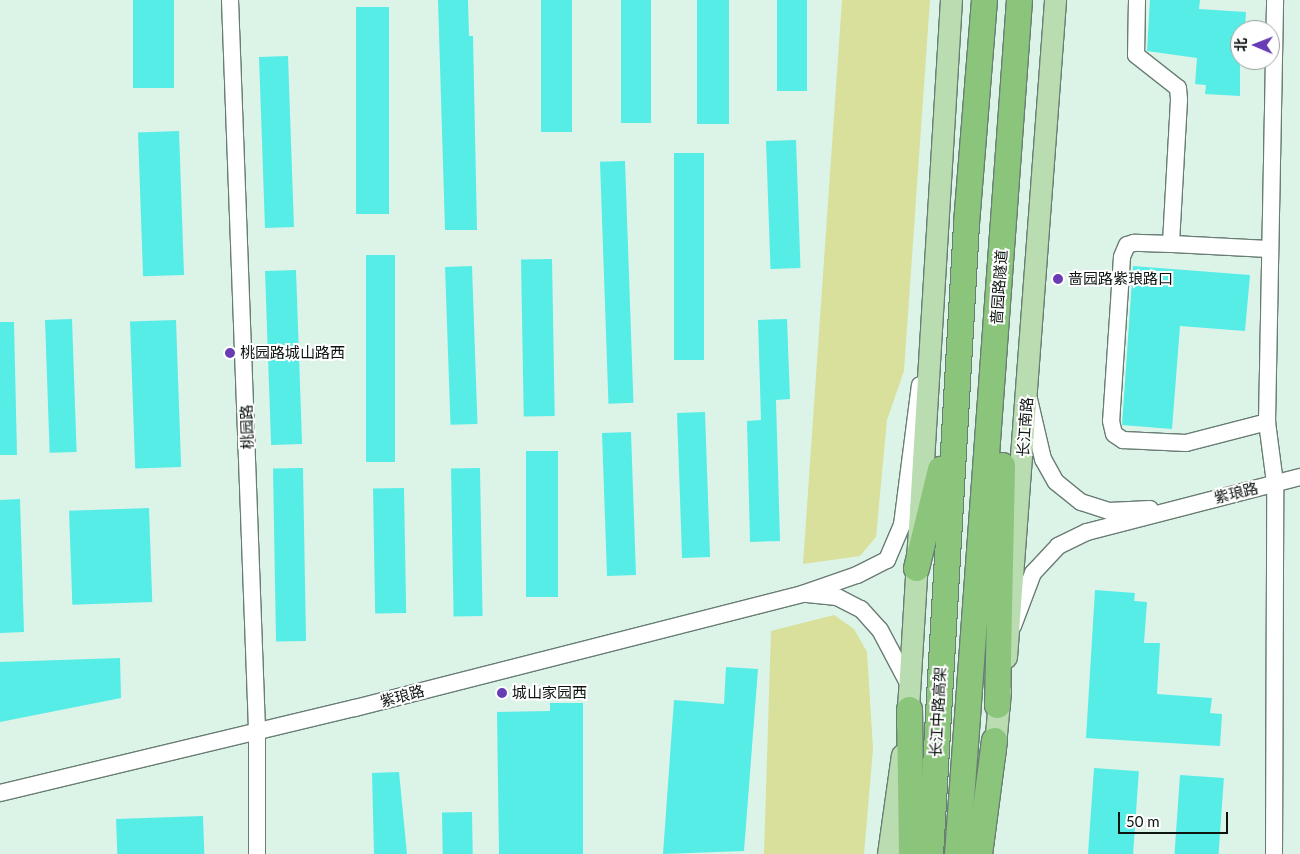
<!DOCTYPE html>
<html>
<head>
<meta charset="utf-8">
<style>
	body { margin:0 }
	#map { position:relative; width:1300px; height:854px; overflow:hidden; background:#dcf3e8; font-family:Lato,"Noto Sans SC",sans-serif }
	div>[style] { position:absolute }
	.green>* { inset:0; background:#d9e09b }
	.building>* { inset:0; background:#56ede7; transform-origin:0 0 }
	.roads { filter:drop-shadow(1px 0 #687d73) drop-shadow(-1px 0 #687d73) drop-shadow(0 1px #687d73) drop-shadow(0 -1px #687d73) }
	.minor>* { height:16px; margin:-8px; padding:0 8px; transform-origin:8px; border-radius:8px; background:#fff }
	.major>* { height:21px; margin:-10.5px; padding:0 10.5px; transform-origin:10.5px; border-radius:10.5px; background:#b9dcb0 }
	.highway>* { height:25px; margin:-12.5px; padding:0 12.5px; transform-origin:12.5px; border-radius:12.5px; background:#8bc57c }
	.dots>* { width:14px; height:14px; translate:-50% -50%; box-sizing:border-box; border:2px solid #fff; border-radius:50% }
	span { translate:-50% -50%; white-space:nowrap; text-align:center; line-height:1.15; -webkit-text-stroke:4px #fff; paint-order:stroke }
	.poi-label { font-size:15px; color:#0c1410 }
	.left { translate:0 -50%; text-align:left }
	.street-label { font-size:15px; color:#0c1410 }
	.north { position:absolute; left:1230px; top:20px; width:50px; height:50px; box-sizing:border-box; background:#fff; border:1px solid #9ea19f; border-radius:50%; rotate:271deg; font-size:14px; font-weight:700; line-height:20px; text-align:center; color:#0c1410 }
	.north::after { content:''; display:block; margin:auto; width:18px; height:22px; background:#683cb4; clip-path:polygon(50% 0,100% 100%,50% 72%,0 100%) }
	.scale { position:absolute; left:1118px; top:812px; width:110px; height:22px; box-sizing:border-box; border:2px solid #0c1410; border-top:0; padding-left:6px; font-size:15px; line-height:18px; white-space:nowrap; color:#0c1410; -webkit-text-stroke:4px #fff; paint-order:stroke }
</style>
</head>
<body>
<div id="map">
	<div class="green">
		<i style="clip-path:polygon(842px 0,930px 0,904px 371px,887px 420px,876px 537px,860px 556px,803px 564px)"></i>
		<i style="clip-path:polygon(834px 615px,854px 629px,867px 652px,873px 749px,864px 854px,764px 854px,771px 631px)"></i>
	</div>
	<div class="building">
		<i style="left:133px;top:0;width:41px;height:88px"></i>
		<i style="clip-path:polygon(438px 0,468px 0,469px 36px,473px 36px,477px 230px,445px 230px)"></i>
		<i style="left:541px;top:0;width:31px;height:132px"></i>
		<i style="left:621px;top:0;width:30px;height:123px"></i>
		<i style="left:697px;top:0;width:32px;height:124px"></i>
		<i style="left:777px;top:0;width:30px;height:91px"></i>
		<i style="clip-path:polygon(1150px 0,1200px 0,1199px 9px,1246px 12px,1245px 30px,1240px 30px,1240px 96px,1205px 94px,1206px 85px,1195px 84px,1197px 58px,1147px 51px)"></i>
		<i style="left:356px;top:7px;width:33px;height:207px"></i>
		<i style="left:288px;top:56px;width:171px;height:29px;rotate:88deg"></i>
		<i style="left:179px;top:131px;width:144px;height:41px;rotate:88deg"></i>
		<i style="left:796px;top:140px;width:128px;height:30px;rotate:88deg"></i>
		<i style="left:674px;top:153px;width:30px;height:207px"></i>
		<i style="left:625px;top:161px;width:242px;height:25px;rotate:88deg"></i>
		<i style="left:366px;top:255px;width:29px;height:207px"></i>
		<i style="left:552px;top:259px;width:157px;height:31px;rotate:89deg"></i>
		<i style="left:472px;top:266px;width:158px;height:27px;rotate:88deg"></i>
		<i style="clip-path:polygon(1133px 266px,1250px 275px,1245px 331px,1180px 326px,1172px 429px,1122px 425px)"></i>
		<i style="left:296px;top:270px;width:174px;height:31px;rotate:88deg"></i>
		<i style="left:72px;top:319px;width:133px;height:27px;rotate:88deg"></i>
		<i style="clip-path:polygon(787px 319px,790px 399px,776px 400px,780px 541px,750px 542px,747px 421px,761px 420px,758px 320px)"></i>
		<i style="left:176px;top:320px;width:147px;height:46px;rotate:88deg"></i>
		<i style="clip-path:polygon(0 322px,14px 322px,17px 455px,0 455px)"></i>
		<i style="left:705px;top:412px;width:145px;height:28px;rotate:88deg"></i>
		<i style="left:631px;top:432px;width:143px;height:29px;rotate:88deg"></i>
		<i style="left:526px;top:451px;width:32px;height:146px"></i>
		<i style="left:303px;top:468px;width:173px;height:30px;rotate:89deg"></i>
		<i style="left:480px;top:468px;width:148px;height:29px;rotate:89deg"></i>
		<i style="left:404px;top:488px;width:125px;height:31px;rotate:89deg"></i>
		<i style="clip-path:polygon(20px 499px,24px 632px,0 633px,0 500px)"></i>
		<i style="left:149px;top:508px;width:94px;height:80px;rotate:88deg"></i>
		<i style="clip-path:polygon(1095px 590px,1135px 593px,1134px 601px,1147px 602px,1144px 643px,1160px 643px,1157px 694px,1212px 698px,1210px 713px,1222px 714px,1220px 746px,1086px 738px)"></i>
		<i style="clip-path:polygon(120px 658px,121px 698px,0 722px,0 662px)"></i>
		<i style="clip-path:polygon(726px 667px,758px 669px,744px 851px,663px 854px,674px 700px,724px 704px)"></i>
		<i style="clip-path:polygon(550px 703px,583px 703px,583px 854px,499px 854px,497px 712px,550px 711px)"></i>
		<i style="left:1094px;top:768px;width:45px;height:86px;rotate:4deg"></i>
		<i style="clip-path:polygon(399px 772px,407px 854px,374px 854px,372px 773px)"></i>
		<i style="left:1180px;top:775px;width:44px;height:79px;rotate:4deg"></i>
		<i style="left:472px;top:812px;width:42px;height:30px;rotate:89deg"></i>
		<i style="left:203px;top:816px;width:38px;height:87px;rotate:88deg"></i>
	</div>
	<div class="roads">
		<div class="minor">
			<i style="left:230px;top:0;width:729px;rotate:87.88deg"></i>
			<i style="left:257px;top:728px;width:126px;rotate:90deg"></i>
			<i style="left:1137px;top:0;width:55px;rotate:91deg"></i>
			<i style="left:1136px;top:55px;width:53px;rotate:38.2deg"></i>
			<i style="left:1178px;top:88px;width:12px;rotate:85deg"></i>
			<i style="left:1179px;top:100px;width:144px;rotate:93.2deg"></i>
			<i style="left:1171px;top:244px;width:37px;rotate:-178deg"></i>
			<i style="left:1134px;top:243px;width:7px;rotate:164deg"></i>
			<i style="left:1127px;top:245px;width:13px;rotate:113deg"></i>
			<i style="left:1122px;top:257px;width:164px;rotate:93.8deg"></i>
			<i style="left:1111px;top:421px;width:13px;rotate:77deg"></i>
			<i style="left:1114px;top:434px;width:11px;rotate:34deg"></i>
			<i style="left:1123px;top:440px;width:63px;rotate:2.7deg"></i>
			<i style="left:1186px;top:443px;width:84px;rotate:-14.5deg"></i>
			<i style="left:1171px;top:244px;width:99px;rotate:2.9deg"></i>
			<i style="left:1029px;top:399px;width:62px;rotate:76.9deg"></i>
			<i style="left:1043px;top:459px;width:26px;rotate:61deg"></i>
			<i style="left:1056px;top:482px;width:32px;rotate:39deg"></i>
			<i style="left:1081px;top:502px;width:29px;rotate:18deg"></i>
			<i style="left:1109px;top:511px;width:41px;rotate:-2.8deg"></i>
			<i style="left:807px;top:594px;width:30px;rotate:6deg"></i>
			<i style="left:837px;top:597px;width:27px;rotate:27deg"></i>
			<i style="left:861px;top:609px;width:28px;rotate:48deg"></i>
			<i style="left:880px;top:630px;width:60px;rotate:62.2deg"></i>
			<i style="left:1013px;top:626px;width:57px;rotate:-69.3deg"></i>
			<i style="left:1033px;top:573px;width:37px;rotate:-47deg"></i>
			<i style="left:1058px;top:546px;width:32px;rotate:-26deg"></i>
			<i style="left:1087px;top:532px;width:220px;rotate:-14.5deg"></i>
			<i style="left:0;top:793px;width:365px;rotate:-13.5deg"></i>
			<i style="left:355px;top:708px;width:461px;rotate:-14.3deg"></i>
			<i style="left:802px;top:594px;width:58px;rotate:-19.1deg"></i>
			<i style="left:857px;top:575px;width:34px;rotate:-27deg"></i>
			<i style="left:887px;top:560px;width:38px;rotate:-67deg"></i>
			<i style="left:902px;top:525px;width:141px;rotate:-82.7deg"></i>
			<i style="left:1274px;top:854px;width:371px;rotate:-89.8deg"></i>
			<i style="left:1275px;top:483px;width:62px;rotate:-97.5deg"></i>
			<i style="left:1267px;top:422px;width:422px;rotate:-88.9deg"></i>
		</div>
		<div class="major">
			<i style="left:1006px;top:657px;width:659px;rotate:-85.73deg"></i>
			<i style="left:907px;top:725px;width:726px;rotate:-86.53deg"></i>
			<i style="left:994px;top:756px;width:66px;rotate:-84.8deg"></i>
			<i style="left:888px;top:854px;width:100px;rotate:-82deg"></i>
		</div>
		<div class="highway">
			<i style="left:916px;top:568px;width:102px;rotate:-76.4deg"></i>
			<i style="left:997px;top:705px;width:240px;rotate:-88.8deg"></i>
			<i style="left:909px;top:709px;width:145px;rotate:89.2deg"></i>
			<i style="left:930px;top:854px;width:632px;rotate:-86.73deg"></i>
			<i style="left:966px;top:223px;width:224px;rotate:-85.4deg"></i>
			<i style="left:957px;top:854px;width:856px;rotate:-85.85deg"></i>
			<i style="left:979px;top:854px;width:115px;rotate:-82.5deg"></i>
		</div>
	</div>
	<div class="dots">
		<i style="left:1058px;top:279px;background:#683cb4"></i>
		<i style="left:230px;top:353px;background:#683cb4"></i>
		<i style="left:502px;top:693px;background:#683cb4"></i>
	</div>
	<div class="poi-label">
		<span class="left" style="left:1068px;top:279px">啬园路紫琅路口</span>
		<span class="left" style="left:240px;top:353px">桃园路城山路西</span>
		<span class="left" style="left:512px;top:693px">城山家园西</span>
	</div>
	<div class="street-label">
		<span style="left:999px;top:287px;rotate:-86deg">啬园路隧道</span>
		<span style="left:247px;top:427px;rotate:-92deg">桃园路</span>
		<span style="left:1025px;top:427px;rotate:-86deg">长江南路</span>
		<span style="left:1236px;top:493px;rotate:-14deg">紫琅路</span>
		<span style="left:402px;top:696px;rotate:-15deg">紫琅路</span>
		<span style="left:938px;top:712px;rotate:-87deg">长江中路高架</span>
	</div>
	<div class="north">北</div>
	<div class="scale">50 m</div>
</div>
</body>
</html>
